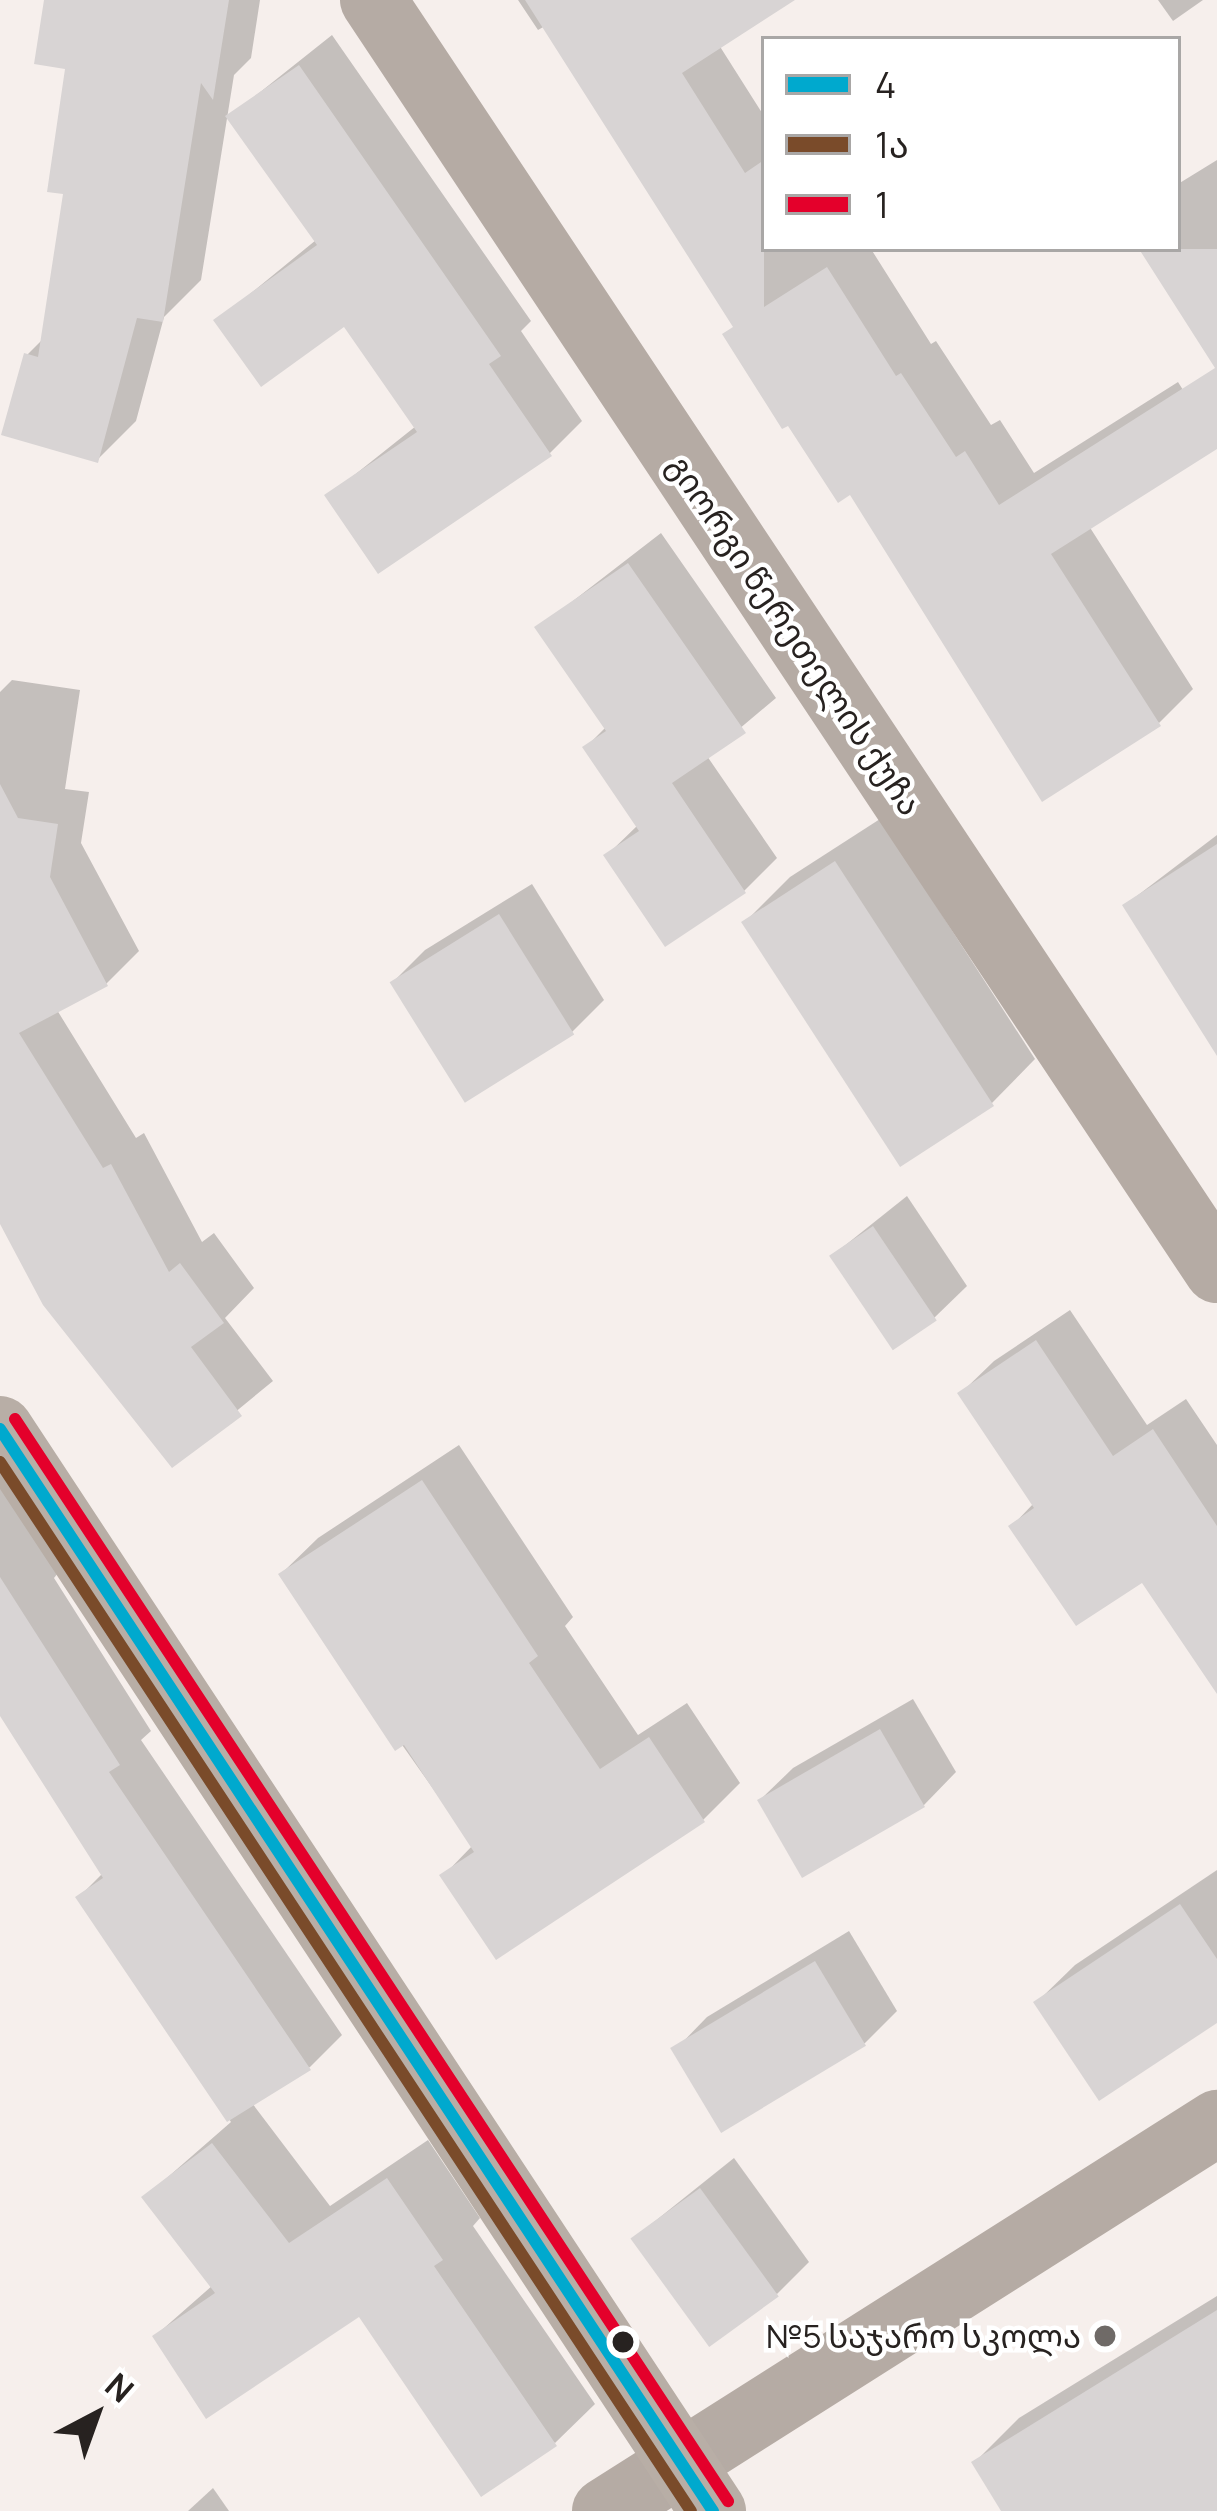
<!DOCTYPE html>
<html>
<head>
<meta charset="utf-8">
<style>
	body { margin:0 }
	#map { position:relative; width:1217px; height:2511px; overflow:hidden; background:#f6efec; font-family:Manrope,"Noto Sans Georgian",sans-serif }
	div>[style] { position:absolute }
	.shadow>* { inset:0; background:#0003 }
	.building>* { inset:0; background:#d8d4d4; transform-origin:0 0 }
	.minor>* { height:66px; margin:-33px; padding:0 33px; transform-origin:33px; border-radius:33px; background:#b5aba4 }
	.major>* { height:66px; margin:-33px; padding:0 33px; transform-origin:33px; border-radius:33px; background:#b8aea6 }
	.bus-1>* { height:12px; margin:-6px; padding:0 6px; transform-origin:6px; border-radius:6px; background:#00a9ce }
	.bus-2>* { height:12px; margin:-6px; padding:0 6px; transform-origin:6px; border-radius:6px; background:#7a4b2a }
	.bus-3>* { height:12px; margin:-6px; padding:0 6px; transform-origin:6px; border-radius:6px; background:#e4002b }
	.dots>* { width:33px; height:33px; translate:-50% -50%; box-sizing:border-box; border:6px solid #fff; border-radius:50% }
	span { translate:-50% -50%; white-space:nowrap; text-align:center; line-height:1.15; -webkit-text-stroke:9px #fff; paint-order:stroke }
	.street-label { font-size:33px; color:#272220 }
	.poi-label { font-size:33px; color:#272220 }
	.right { translate:-100% -50%; text-align:right }
	.legend { position:absolute; left:761px; top:36px; width:420px; height:216px; box-sizing:border-box; background:#fff; border:3px solid #a9a7a6; margin:0; padding:15px 21px; list-style:none; font-size:36px; color:#272220 }
	.legend li { display:flex; align-items:center; gap:24px; height:60px }
	.legend b { width:60px; border:3px solid #a9a7a6 }
	.north { position:absolute; left:36px; top:2355px; width:120px; height:120px; -webkit-text-stroke:9px #fff; paint-order:stroke; rotate:41deg; font-size:33px; font-weight:700; line-height:48px; text-align:center; color:#272220 }
	.north::after { content:''; display:block; margin:auto; width:42px; height:54px; background:#272220; clip-path:polygon(50% 0,100% 100%,50% 72%,0 100%) }
</style>
</head>
<body>
<div id="map">
	<div class="shadow">
		<i style="clip-path:polygon(47px 0,260px 0,251px 58px,234px 75px,201px 280px,164px 317px,136px 421px,97px 460px,27px 355px,44px 338px,66px 192px,69px 66px)"></i>
		<i style="clip-path:polygon(518px 0,789px 0,719px 45px,764px 116px,764px 249px,871px 249px,931px 344px,936px 341px,991px 425px,1000px 420px,1034px 473px,1178px 382px,1212px 436px,1089px 526px,1193px 689px,1159px 723px,851px 491px,545px 26px,538px 30px)"></i>
		<i style="clip-path:polygon(1158px 0,1203px 0,1173px 21px)"></i>
		<i style="clip-path:polygon(332px 35px,531px 321px,521px 331px,582px 421px,550px 453px,328px 496px,416px 426px,345px 323px,217px 321px,316px 240px,229px 117px)"></i>
		<i style="clip-path:polygon(1217px 160px,1217px 366px,1142px 249px,1178px 249px,1178px 184px)"></i>
		<i style="clip-path:polygon(661px 533px,776px 698px,707px 756px,777px 858px,744px 891px,607px 855px,638px 825px,586px 747px,606px 727px,538px 628px)"></i>
		<i style="clip-path:polygon(12px 680px,80px 690px,65px 789px,89px 792px,81px 843px,139px 951px,106px 984px,57px 1010px,136px 1138px,144px 1133px,202px 1242px,214px 1233px,254px 1288px,225px 1318px,273px 1381px,172px 1464px,0 1218px,0 692px)"></i>
		<i style="clip-path:polygon(880px 819px,1035px 1059px,991px 1104px,745px 922px,790px 877px)"></i>
		<i style="clip-path:polygon(1217px 835px,1217px 1049px,1125px 905px)"></i>
		<i style="clip-path:polygon(532px 884px,604px 1000px,572px 1032px,393px 982px,425px 950px)"></i>
		<i style="clip-path:polygon(907px 1196px,967px 1286px,934px 1318px,833px 1255px)"></i>
		<i style="clip-path:polygon(1070px 1310px,1147px 1425px,1186px 1399px,1217px 1445px,1217px 1689px,1142px 1578px,1012px 1526px,1034px 1503px,961px 1393px,994px 1361px)"></i>
		<i style="clip-path:polygon(459px 1445px,573px 1617px,565px 1626px,638px 1735px,687px 1703px,740px 1783px,703px 1820px,443px 1876px,473px 1845px,281px 1574px,318px 1538px)"></i>
		<i style="clip-path:polygon(0 1463px,58px 1573px,54px 1578px,151px 1731px,141px 1740px,342px 2035px,310px 2067px,252px 2103px,330px 2206px,428px 2140px,480px 2218px,473px 2226px,595px 2404px,555px 2443px,359px 2313px,155px 2336px,213px 2285px,145px 2197px,231px 2122px,79px 1897px,103px 1873px,0 1711px)"></i>
		<i style="clip-path:polygon(913px 1699px,956px 1772px,924px 1805px,760px 1800px,793px 1768px)"></i>
		<i style="clip-path:polygon(1217px 1870px,1217px 2019px,1037px 2002px,1075px 1965px)"></i>
		<i style="clip-path:polygon(849px 1931px,897px 2011px,865px 2043px,724px 2129px,675px 2050px,707px 2017px)"></i>
		<i style="clip-path:polygon(734px 2158px,809px 2262px,777px 2294px,634px 2238px)"></i>
		<i style="clip-path:polygon(1217px 2296px,1217px 2511px,1005px 2511px,975px 2462px,1019px 2418px)"></i>
		<i style="clip-path:polygon(213px 2488px,229px 2511px,188px 2511px)"></i>
	</div>
	<div class="building">
		<i style="clip-path:polygon(44px 0,229px 0,213px 100px,201px 83px,163px 322px,137px 318px,98px 463px,1px 435px,24px 353px,38px 357px,63px 194px,47px 192px,65px 69px,34px 64px)"></i>
		<i style="clip-path:polygon(525px 0,795px 0,682px 73px,745px 173px,764px 160px,764px 307px,827px 267px,896px 376px,901px 373px,956px 457px,965px 451px,999px 505px,1215px 368px,1139px 249px,1217px 249px,1217px 449px,1051px 554px,1161px 726px,1042px 802px,850px 495px,838px 503px,788px 426px,782px 429px,722px 334px,733px 327px)"></i>
		<i style="clip-path:polygon(299px 65px,501px 356px,489px 364px,552px 456px,378px 574px,324px 495px,417px 432px,344px 327px,261px 387px,213px 320px,317px 245px,225px 116px)"></i>
		<i style="clip-path:polygon(628px 563px,746px 733px,672px 783px,746px 893px,665px 947px,603px 855px,639px 831px,582px 747px,606px 731px,534px 627px)"></i>
		<i style="clip-path:polygon(0 784px,18px 818px,58px 824px,50px 877px,108px 986px,19px 1033px,103px 1168px,111px 1164px,169px 1272px,180px 1263px,224px 1323px,191px 1347px,242px 1416px,172px 1468px,43px 1305px,0 1224px)"></i>
		<i style="clip-path:polygon(1217px 844px,1217px 1056px,1122px 905px)"></i>
		<i style="left:835px;top:861px;width:292px;height:112px;rotate:57deg"></i>
		<i style="left:499px;top:914px;width:142px;height:129px;rotate:58deg"></i>
		<i style="left:873px;top:1226px;width:114px;height:53px;rotate:56deg"></i>
		<i style="clip-path:polygon(1036px 1340px,1113px 1456px,1153px 1429px,1217px 1526px,1217px 1694px,1142px 1583px,1076px 1626px,1008px 1526px,1034px 1508px,957px 1393px)"></i>
		<i style="clip-path:polygon(422px 1480px,538px 1656px,529px 1663px,600px 1769px,649px 1737px,705px 1822px,496px 1960px,439px 1875px,474px 1852px,404px 1745px,395px 1751px,278px 1574px)"></i>
		<i style="clip-path:polygon(0 1577px,120px 1765px,109px 1772px,311px 2070px,227px 2122px,75px 1897px,103px 1878px,0 1716px)"></i>
		<i style="left:880px;top:1729px;width:90px;height:142px;rotate:60deg"></i>
		<i style="clip-path:polygon(1180px 1904px,1217px 1959px,1217px 2023px,1099px 2101px,1033px 2002px)"></i>
		<i style="left:815px;top:1961px;width:99px;height:169px;rotate:59deg"></i>
		<i style="clip-path:polygon(212px 2143px,289px 2243px,387px 2178px,443px 2260px,434px 2266px,557px 2446px,481px 2497px,359px 2317px,206px 2419px,152px 2336px,215px 2293px,141px 2197px)"></i>
		<i style="left:700px;top:2188px;width:134px;height:86px;rotate:54deg"></i>
		<i style="clip-path:polygon(1217px 2310px,1217px 2511px,1001px 2511px,971px 2462px)"></i>
	</div>
	<div class="minor">
		<i style="left:373px;top:0;width:1525px;rotate:56.39deg"></i>
		<i style="left:605px;top:2511px;width:725px;rotate:-32.37deg"></i>
	</div>
	<div class="major">
		<i style="left:0;top:1429px;width:1296px;rotate:56.62deg"></i>
	</div>
	<div class="bus-1">
		<i style="left:0;top:1429px;width:1296px;rotate:56.62deg"></i>
	</div>
	<div class="bus-2">
		<i style="left:0;top:1462px;width:1256px;rotate:56.63deg"></i>
	</div>
	<div class="bus-3">
		<i style="left:15px;top:1419px;width:1296px;rotate:56.62deg"></i>
	</div>
	<div class="dots">
		<i style="left:1105px;top:2336px;background:#6f6a67"></i>
		<i style="left:623px;top:2342px;background:#272220"></i>
	</div>
	<div class="street-label">
		<span style="left:795px;top:635px;rotate:56deg">გიორგი წერეთელის ქუჩა</span>
	</div>
	<div class="poi-label">
		<span class="right" style="left:1081px;top:2336px">№5 საჯარო სკოლა</span>
	</div>
	<ul class="legend">
	<li><b style="height:15px;background:#00a9ce"></b>4</li>
	<li><b style="height:15px;background:#7a4b2a"></b>1ა</li>
	<li><b style="height:15px;background:#e4002b"></b>1</li>
	</ul>
	<div class="north">N</div>
</div>
</body>
</html>
